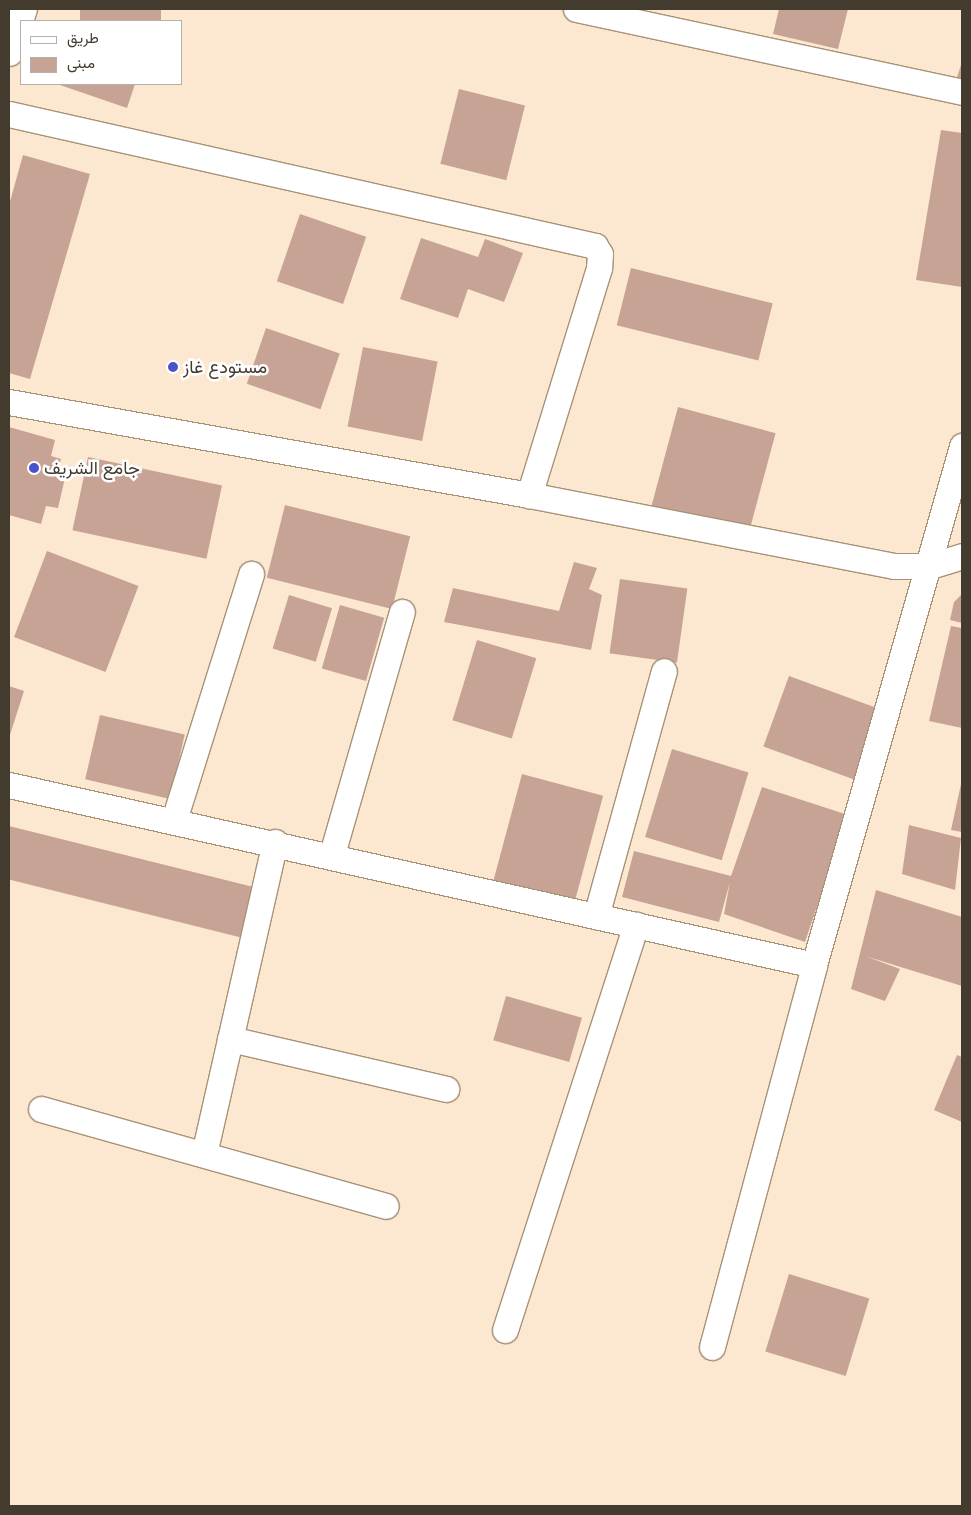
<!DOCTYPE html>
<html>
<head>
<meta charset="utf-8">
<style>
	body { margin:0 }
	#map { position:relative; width:971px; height:1515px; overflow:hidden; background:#fce8d1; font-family:Quicksand,Vazirmatn,sans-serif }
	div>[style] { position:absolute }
	.building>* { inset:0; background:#c7a395; transform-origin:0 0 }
	.roads { filter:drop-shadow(1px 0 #a89276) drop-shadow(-1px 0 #a89276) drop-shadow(0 1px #a89276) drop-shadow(0 -1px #a89276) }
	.street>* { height:25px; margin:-12.5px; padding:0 12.5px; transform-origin:12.5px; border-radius:12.5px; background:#fff }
	.secondary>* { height:28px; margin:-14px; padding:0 14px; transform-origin:14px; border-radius:14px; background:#fff }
	.dots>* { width:14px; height:14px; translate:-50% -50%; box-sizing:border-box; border:2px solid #fff; border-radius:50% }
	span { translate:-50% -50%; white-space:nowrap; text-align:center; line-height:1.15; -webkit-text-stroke:5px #fff; paint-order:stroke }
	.poi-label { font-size:18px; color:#443b2f }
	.left { translate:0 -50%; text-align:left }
	.frame { position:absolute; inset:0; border:10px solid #443b2f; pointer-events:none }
	.legend { position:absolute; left:20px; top:20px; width:162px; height:65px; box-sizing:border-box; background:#fff; border:1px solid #b4b1ac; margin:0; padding:6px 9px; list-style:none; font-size:15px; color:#443b2f }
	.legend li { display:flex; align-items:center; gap:10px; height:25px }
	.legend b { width:25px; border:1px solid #b4b1ac }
</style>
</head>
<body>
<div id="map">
	<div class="building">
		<i style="left:80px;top:9px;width:81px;height:13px"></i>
		<i style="clip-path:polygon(779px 9px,848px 9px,838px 49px,773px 34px)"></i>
		<i style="clip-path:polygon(962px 62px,962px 82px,956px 80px)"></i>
		<i style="clip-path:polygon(57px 84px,135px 84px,127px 108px)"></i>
		<i style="left:459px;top:89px;width:68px;height:77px;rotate:14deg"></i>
		<i style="clip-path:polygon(941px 130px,962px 133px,962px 287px,916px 280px)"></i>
		<i style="clip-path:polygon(23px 155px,90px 174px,30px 379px,9px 373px,9px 205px)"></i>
		<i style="left:300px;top:214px;width:70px;height:71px;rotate:19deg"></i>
		<i style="clip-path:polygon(421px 238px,478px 257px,485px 239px,523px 253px,504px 302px,468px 289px,458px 318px,400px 299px)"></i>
		<i style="left:631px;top:268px;width:146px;height:59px;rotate:14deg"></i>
		<i style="left:266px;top:328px;width:78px;height:59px;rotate:19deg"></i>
		<i style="left:363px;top:347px;width:76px;height:81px;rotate:11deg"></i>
		<i style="left:678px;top:407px;width:101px;height:105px;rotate:15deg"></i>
		<i style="clip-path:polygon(9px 427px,55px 440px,51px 456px,61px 459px,56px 477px,65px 478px,58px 508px,46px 506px,41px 524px,9px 515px)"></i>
		<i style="left:88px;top:457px;width:137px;height:75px;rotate:12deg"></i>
		<i style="left:285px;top:505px;width:129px;height:75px;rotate:14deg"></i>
		<i style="left:47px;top:551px;width:98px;height:92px;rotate:21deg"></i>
		<i style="clip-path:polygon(574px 562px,597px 568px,589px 589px,602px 595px,591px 650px,444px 622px,453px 588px,559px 611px)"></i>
		<i style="left:620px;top:579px;width:68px;height:75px;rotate:8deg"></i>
		<i style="clip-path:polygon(962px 594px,962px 623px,950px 620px,954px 602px)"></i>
		<i style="left:289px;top:595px;width:45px;height:56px;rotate:17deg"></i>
		<i style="left:340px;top:605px;width:46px;height:66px;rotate:16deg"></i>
		<i style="clip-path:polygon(951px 626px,962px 628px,962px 728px,929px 721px)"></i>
		<i style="left:477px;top:640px;width:62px;height:84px;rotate:17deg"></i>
		<i style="left:789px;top:676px;width:98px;height:75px;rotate:20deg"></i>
		<i style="clip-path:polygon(9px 686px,24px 691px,9px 738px)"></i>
		<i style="left:100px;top:715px;width:87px;height:66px;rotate:13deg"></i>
		<i style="left:672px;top:749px;width:80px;height:92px;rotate:17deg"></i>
		<i style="left:522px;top:774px;width:84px;height:110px;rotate:15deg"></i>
		<i style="clip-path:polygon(961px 784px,962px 784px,962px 832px,951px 830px)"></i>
		<i style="clip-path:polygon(762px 787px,848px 815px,805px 942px,724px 914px,730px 882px,719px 922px,622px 897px,634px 851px,731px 876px)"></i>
		<i style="clip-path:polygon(909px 825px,961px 838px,955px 890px,902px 874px)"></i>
		<i style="left:9px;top:826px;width:252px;height:52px;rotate:14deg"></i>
		<i style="clip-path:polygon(876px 890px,962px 917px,962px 986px,865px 956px,900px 969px,885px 1001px,851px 989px)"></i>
		<i style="left:506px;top:996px;width:79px;height:46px;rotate:16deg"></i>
		<i style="clip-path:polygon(957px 1055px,962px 1057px,962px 1122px,934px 1110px)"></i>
		<i style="left:789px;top:1274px;width:84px;height:81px;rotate:17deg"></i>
	</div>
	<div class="roads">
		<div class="street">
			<i style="left:576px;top:9px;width:395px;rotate:12.1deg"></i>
			<i style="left:9px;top:114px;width:601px;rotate:12.69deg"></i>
			<i style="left:595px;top:246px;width:9px;rotate:58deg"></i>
			<i style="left:600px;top:254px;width:14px;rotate:94deg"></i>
			<i style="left:599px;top:268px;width:238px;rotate:107.1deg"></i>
			<i style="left:9px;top:402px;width:528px;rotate:10.14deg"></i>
			<i style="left:529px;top:495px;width:372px;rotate:11deg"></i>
			<i style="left:894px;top:566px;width:36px"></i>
			<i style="left:930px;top:566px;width:34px;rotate:-17deg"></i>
			<i style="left:9px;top:785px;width:825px;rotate:12.6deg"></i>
			<i style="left:174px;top:820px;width:258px;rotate:-72.6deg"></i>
			<i style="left:332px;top:854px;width:252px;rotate:-73.9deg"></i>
			<i style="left:596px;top:916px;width:254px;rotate:-74.5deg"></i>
			<i style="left:230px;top:1039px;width:222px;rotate:13deg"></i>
			<i style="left:41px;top:1109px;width:358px;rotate:15.7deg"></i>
			<i style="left:204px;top:1154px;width:320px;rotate:-77.2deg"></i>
			<i style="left:505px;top:1330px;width:426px;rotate:-72.1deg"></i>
			<i style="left:712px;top:1347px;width:395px;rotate:-75deg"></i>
			<i style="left:814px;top:965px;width:540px;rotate:-74.08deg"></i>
		</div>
		<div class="secondary">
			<i style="left:9px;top:52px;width:45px;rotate:-72deg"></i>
		</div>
	</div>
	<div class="dots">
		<i style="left:173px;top:367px;background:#4853c8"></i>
		<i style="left:34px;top:468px;background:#4853c8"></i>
	</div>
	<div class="poi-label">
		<span class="left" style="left:183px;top:367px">مستودع غاز</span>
		<span class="left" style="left:44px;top:468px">جامع الشريف</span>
	</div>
	<div class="frame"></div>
	<ul class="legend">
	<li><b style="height:6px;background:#fff"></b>طريق</li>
	<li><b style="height:14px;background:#c7a395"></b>مبنى</li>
	</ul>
</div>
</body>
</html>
